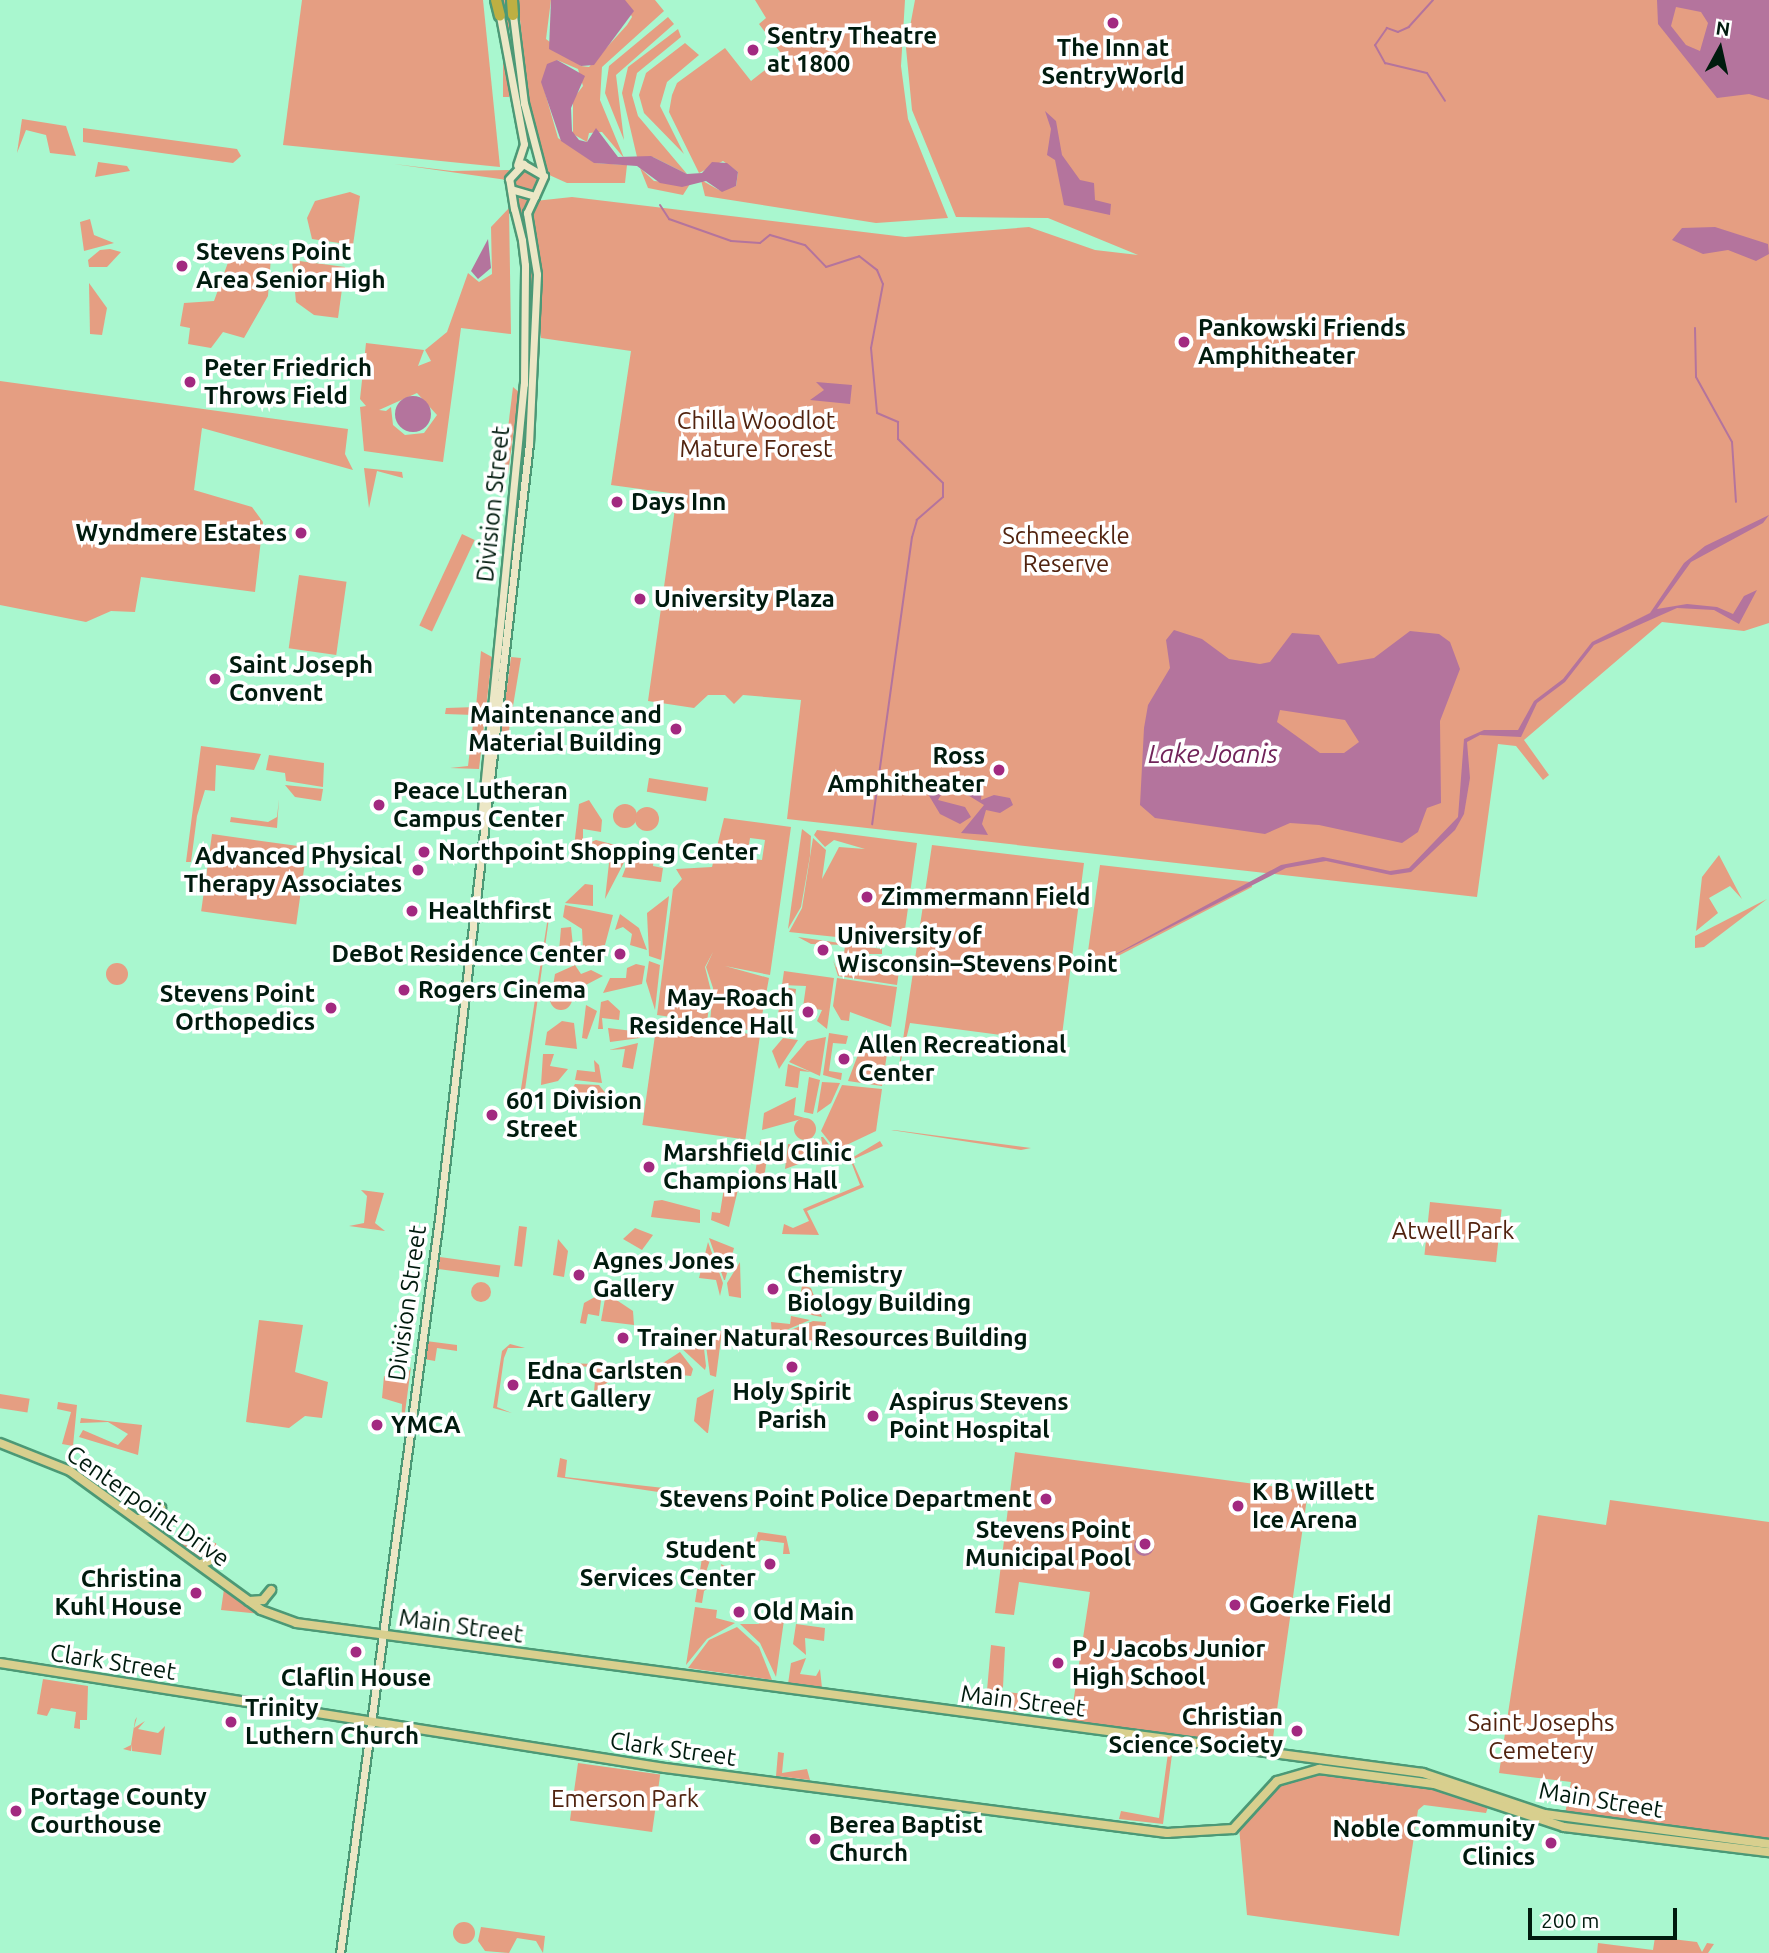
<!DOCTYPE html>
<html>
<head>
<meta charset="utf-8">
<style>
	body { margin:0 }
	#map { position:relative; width:1769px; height:1953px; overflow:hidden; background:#a9f7cf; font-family:Ubuntu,sans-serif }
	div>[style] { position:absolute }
	.green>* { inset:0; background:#e59e82; transform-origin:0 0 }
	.round { border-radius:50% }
	.water>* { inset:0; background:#b4749d }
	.stream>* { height:2px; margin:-1px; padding:0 1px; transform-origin:1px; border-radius:1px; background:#b4749d }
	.roads { filter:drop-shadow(2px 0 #4c9976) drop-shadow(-2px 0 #4c9976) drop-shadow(0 2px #4c9976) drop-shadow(0 -2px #4c9976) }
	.secondary>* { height:7px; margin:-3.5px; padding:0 3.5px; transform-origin:3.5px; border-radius:3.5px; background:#ece7c6 }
	.primary>* { height:8px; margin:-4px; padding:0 4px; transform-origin:4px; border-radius:4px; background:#d8cf8e }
	.highway>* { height:10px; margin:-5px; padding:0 5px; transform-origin:5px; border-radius:5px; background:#beaf42 }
	.dots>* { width:19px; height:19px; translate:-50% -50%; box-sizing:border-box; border:4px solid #fff; border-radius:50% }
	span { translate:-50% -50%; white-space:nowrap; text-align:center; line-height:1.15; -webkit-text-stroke:7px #fff; paint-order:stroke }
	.poi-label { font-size:24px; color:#001b0e; font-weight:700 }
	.left { translate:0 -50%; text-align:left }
	.right { translate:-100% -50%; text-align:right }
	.park-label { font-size:24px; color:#51230f }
	.street-label { font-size:24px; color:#001b0e }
	.water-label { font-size:26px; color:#702359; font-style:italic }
	.north { position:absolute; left:1685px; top:14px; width:70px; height:70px; -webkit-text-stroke:5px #fff; paint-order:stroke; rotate:8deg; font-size:19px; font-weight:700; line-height:28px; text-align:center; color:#001b0e }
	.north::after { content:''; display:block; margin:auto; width:24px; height:32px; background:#001b0e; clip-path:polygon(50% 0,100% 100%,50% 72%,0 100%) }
	.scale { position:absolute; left:1528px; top:1908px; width:149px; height:32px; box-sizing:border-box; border:4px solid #001b0e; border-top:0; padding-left:9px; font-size:21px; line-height:24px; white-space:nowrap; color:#001b0e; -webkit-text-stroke:5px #fff; paint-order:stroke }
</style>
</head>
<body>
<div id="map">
	<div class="green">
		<i style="clip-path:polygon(302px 0,483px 0,500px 167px,283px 145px)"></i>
		<i style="left:503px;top:0;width:6px;height:97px"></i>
		<i style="clip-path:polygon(518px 0,551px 0,546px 39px,581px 66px,589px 67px,627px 25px,632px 17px,624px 0,655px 0,664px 11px,602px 67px,600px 100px,624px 158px,602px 132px,589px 133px,587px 142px,573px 134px,573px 99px,583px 86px,578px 69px,557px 60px,544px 89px,558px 138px,595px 163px,627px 165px,625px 183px,567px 183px,547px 174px,529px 107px)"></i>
		<i style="clip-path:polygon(755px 0,905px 0,901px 66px,908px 119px,948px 218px,876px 223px,705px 196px,701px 180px,719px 190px,736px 186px,738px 172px,723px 161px,699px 173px,669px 112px,672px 95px,677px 83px,725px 48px,751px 81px,783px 56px,759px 24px,766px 18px)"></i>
		<i style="clip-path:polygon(915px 0,1769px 0,1769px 623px,1744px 631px,1662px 622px,1524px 740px,1549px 775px,1543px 780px,1516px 746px,1498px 744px,1477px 897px,787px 819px,801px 700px,743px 695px,734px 704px,725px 695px,708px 695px,694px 708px,648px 701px,677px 494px,611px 485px,631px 351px,541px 338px,531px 215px,535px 201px,572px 197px,905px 237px,1029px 227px,1095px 250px,1138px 255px,1048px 218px,956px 217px,912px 110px,906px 48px)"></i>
		<i style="clip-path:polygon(668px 17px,674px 24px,616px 75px,624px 140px,605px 93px,609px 66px)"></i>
		<i style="clip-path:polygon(678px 29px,681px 37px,637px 73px,632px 95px,638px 116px,687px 174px,653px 157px,637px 157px,622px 93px,628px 67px)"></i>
		<i style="clip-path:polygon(685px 43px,699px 55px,667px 82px,660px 106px,684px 154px,644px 113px,639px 95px,646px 73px)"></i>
		<i style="clip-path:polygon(22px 119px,66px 126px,76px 156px,50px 153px,46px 135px,26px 130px,17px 153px)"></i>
		<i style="clip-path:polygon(83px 128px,237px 149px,241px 156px,233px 163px,83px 142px)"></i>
		<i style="clip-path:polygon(98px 162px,127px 166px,130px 171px,95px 177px)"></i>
		<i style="clip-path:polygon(394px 164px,452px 171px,509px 170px,507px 180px)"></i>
		<i style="clip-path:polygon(640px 168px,654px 181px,690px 184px,683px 195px,648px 188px)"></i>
		<i class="round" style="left:515px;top:169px;width:22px;height:22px"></i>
		<i style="clip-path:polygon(350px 192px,360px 196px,353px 245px,312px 239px,307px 218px,315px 201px)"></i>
		<i style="clip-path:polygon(514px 197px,528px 200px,524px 214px,533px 264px,527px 380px,527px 250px)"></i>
		<i style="clip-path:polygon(evenodd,509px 208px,511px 334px,461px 328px,443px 462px,364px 451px,360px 407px,366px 406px,360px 399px,366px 343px,424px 350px,418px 366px,431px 361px,425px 350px,447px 332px,468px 273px,479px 282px,492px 274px,491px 227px,509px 208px,417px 393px,437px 415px,424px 433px,405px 435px,393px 425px,391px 407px,386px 411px,379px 410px,417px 393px)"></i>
		<i style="clip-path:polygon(90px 219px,94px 235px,114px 243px,84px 251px,80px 222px)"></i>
		<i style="clip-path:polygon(272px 244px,268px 296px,244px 338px,223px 332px,211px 348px,188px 344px,190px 328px,180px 326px,184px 303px,214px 301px,234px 246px)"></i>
		<i style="clip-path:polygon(100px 250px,110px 249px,121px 252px,107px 267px,89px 267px,88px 260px)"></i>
		<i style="clip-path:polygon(292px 260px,345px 267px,338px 318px,314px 315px,296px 302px)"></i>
		<i style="clip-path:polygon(89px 283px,107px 308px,102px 335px,90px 334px)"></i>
		<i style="clip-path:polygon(0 381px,348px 429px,345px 454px,353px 470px,202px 428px,194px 490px,252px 507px,263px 522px,255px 592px,141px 577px,135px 612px,111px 611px,86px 622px,0 605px)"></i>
		<i style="clip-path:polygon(513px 387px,519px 392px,508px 474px,504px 461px)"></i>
		<i style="clip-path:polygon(364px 468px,402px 472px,403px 478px,377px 471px,369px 508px)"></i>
		<i style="left:462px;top:534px;width:14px;height:101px;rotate:25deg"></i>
		<i style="left:299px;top:575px;width:48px;height:74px;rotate:8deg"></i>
		<i style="clip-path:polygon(481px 651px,492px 657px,479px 769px,450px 768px,468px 766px,474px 715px,445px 714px,446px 708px,476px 707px)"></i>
		<i style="clip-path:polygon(511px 657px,521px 658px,508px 736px,501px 731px)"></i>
		<i style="clip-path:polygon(201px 746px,261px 754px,254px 770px,216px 765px,215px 791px,205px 790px,197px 816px,191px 862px,186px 862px)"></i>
		<i style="clip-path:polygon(269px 755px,324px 763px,323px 787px,286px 781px,285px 773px,266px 770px)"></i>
		<i style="left:649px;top:778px;width:60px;height:14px;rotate:9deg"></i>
		<i style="clip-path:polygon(285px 785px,323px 789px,321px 801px,295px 797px)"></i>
		<i style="clip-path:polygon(279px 799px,277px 828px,230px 822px,231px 817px,268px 822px,277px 817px)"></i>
		<i style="clip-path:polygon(589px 800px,602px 820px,601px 832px,583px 829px,583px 844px,574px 847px,579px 804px)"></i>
		<i class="round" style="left:613px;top:804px;width:24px;height:24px"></i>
		<i class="round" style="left:635px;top:807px;width:24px;height:24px"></i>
		<i style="clip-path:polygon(evenodd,724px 818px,791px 827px,770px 975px,725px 966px,769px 978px,759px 1032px,710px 1023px,713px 988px,706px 967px,713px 952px,705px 967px,711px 991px,707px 1022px,657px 1015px,673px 889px,682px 879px,676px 869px,712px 867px,724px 818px,750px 838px,765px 840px,762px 860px,747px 858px,750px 838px)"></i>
		<i style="clip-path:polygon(802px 829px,811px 836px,810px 856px,801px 907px,788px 929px)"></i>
		<i style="clip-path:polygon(817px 830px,917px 843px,903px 944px,789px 932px,802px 908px,813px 838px,826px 850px,822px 879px,839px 847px,865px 849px,834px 840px,825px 847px,814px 835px)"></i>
		<i style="left:212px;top:834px;width:96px;height:78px;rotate:8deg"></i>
		<i style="clip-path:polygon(596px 840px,631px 849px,605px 899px,609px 863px,586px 844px)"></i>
		<i style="clip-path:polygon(932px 845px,1084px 863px,1061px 1043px,910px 1023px,898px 1073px)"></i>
		<i style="clip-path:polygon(633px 849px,655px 849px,653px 866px,663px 868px,661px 882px,622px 877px)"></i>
		<i style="clip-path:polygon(1719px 855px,1742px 899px,1730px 886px,1709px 898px,1718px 913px,1696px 931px,1702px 877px)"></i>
		<i style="clip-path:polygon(1100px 865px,1251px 882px,1252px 887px,1085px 973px)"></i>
		<i style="clip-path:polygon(585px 884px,593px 885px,593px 906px,565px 903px)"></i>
		<i style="clip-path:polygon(669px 896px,661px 960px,649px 956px,647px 913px)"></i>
		<i style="clip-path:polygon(1767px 899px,1704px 947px,1695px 948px,1695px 936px)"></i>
		<i style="clip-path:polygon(550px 904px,551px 904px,524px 1097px,520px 1095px)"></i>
		<i style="clip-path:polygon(565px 905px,613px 915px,605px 945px,583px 950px,582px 929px,563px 917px)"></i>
		<i style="clip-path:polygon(620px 914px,639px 928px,647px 950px,630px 945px,632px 934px,623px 927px,615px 930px)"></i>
		<i style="clip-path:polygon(571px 927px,574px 956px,558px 963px,561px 928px)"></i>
		<i style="clip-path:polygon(798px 937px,882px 949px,882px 954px,844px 954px,845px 945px,811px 944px)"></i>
		<i style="clip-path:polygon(833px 960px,836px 967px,900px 964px,897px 985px,838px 976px)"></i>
		<i style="clip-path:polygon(649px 961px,660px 965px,655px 1010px,646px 981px)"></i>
		<i class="round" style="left:106px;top:963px;width:22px;height:22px"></i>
		<i style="clip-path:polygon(636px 964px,645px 966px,642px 984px,603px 993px,610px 978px,626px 978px,627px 968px)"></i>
		<i style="clip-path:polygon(575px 965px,581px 974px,591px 970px,603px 976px,580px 988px,553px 986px,555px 974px)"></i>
		<i style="clip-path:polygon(784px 971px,834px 978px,827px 1029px,817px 1021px,822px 1010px,803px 1007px,806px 986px,782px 985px)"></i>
		<i style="clip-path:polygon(837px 978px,897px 987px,891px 1027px,850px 1012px,849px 1021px,841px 1020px,833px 1006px)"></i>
		<i style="clip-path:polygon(782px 987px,796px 989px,792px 1021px,775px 1035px)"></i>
		<i class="round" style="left:550px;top:988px;width:22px;height:22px"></i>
		<i style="clip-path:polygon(608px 1000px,620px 1011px,619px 1020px,602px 1018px,603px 1029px,598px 1029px,601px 1002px)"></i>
		<i style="clip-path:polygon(586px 1005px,597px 1011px,587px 1039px,582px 1038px)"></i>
		<i style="clip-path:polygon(562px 1021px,574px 1023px,577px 1049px,545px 1045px,547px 1032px)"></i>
		<i style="left:657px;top:1021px;width:104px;height:105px;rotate:8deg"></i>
		<i style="clip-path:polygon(608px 1028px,641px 1032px,640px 1038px,610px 1042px)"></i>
		<i style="clip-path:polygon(829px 1033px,848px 1036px,846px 1044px,833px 1043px,829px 1071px,842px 1073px,841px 1080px,823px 1075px)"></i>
		<i style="clip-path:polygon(874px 1034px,890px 1035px,882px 1086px,848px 1081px,859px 1052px,870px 1053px)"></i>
		<i style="clip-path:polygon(826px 1037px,820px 1076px,789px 1062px,807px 1041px)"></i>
		<i style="clip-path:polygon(783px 1038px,798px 1040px,779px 1069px,772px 1051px)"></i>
		<i style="clip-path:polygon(638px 1043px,633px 1069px,622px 1067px,625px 1049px,609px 1050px)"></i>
		<i style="clip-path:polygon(543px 1054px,554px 1054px,550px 1066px,568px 1069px,558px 1081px,541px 1085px)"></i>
		<i style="clip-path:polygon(594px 1060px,599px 1065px,602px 1083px,575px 1080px,577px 1070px,595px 1072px)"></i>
		<i style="clip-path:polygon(788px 1064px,811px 1072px,800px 1071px,798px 1088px,785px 1086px)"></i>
		<i style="clip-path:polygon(809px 1077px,820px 1080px,813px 1114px,804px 1112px)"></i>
		<i style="clip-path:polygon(822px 1082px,840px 1083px,831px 1103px,817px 1113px)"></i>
		<i style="clip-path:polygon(575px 1084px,599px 1085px,611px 1100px,579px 1095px,571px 1091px)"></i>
		<i style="clip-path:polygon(842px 1085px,882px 1089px,876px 1131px,836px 1150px,821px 1131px)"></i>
		<i style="clip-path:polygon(796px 1097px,794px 1115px,805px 1118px,762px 1130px,764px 1113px)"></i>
		<i class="round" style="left:794px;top:1118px;width:22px;height:22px"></i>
		<i style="clip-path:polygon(891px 1130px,894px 1130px,1031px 1148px,1021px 1150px)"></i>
		<i style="clip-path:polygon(821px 1137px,823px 1137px,834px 1151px,785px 1169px,788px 1144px,823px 1149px)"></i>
		<i style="clip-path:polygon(760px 1141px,769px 1142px,765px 1172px,753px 1188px)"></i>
		<i style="clip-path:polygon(880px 1141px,883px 1146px,852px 1160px,864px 1187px,807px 1211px,819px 1235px,782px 1234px,784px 1224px,793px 1228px,809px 1221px,803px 1209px,860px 1185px,850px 1159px)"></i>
		<i style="clip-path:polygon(726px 1175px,741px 1177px,729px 1227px,711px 1220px,712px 1212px,720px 1213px)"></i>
		<i style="clip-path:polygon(361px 1190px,384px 1193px,375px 1223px,385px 1231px,349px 1226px,364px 1223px,367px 1196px)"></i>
		<i style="clip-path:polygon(662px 1200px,700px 1210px,700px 1223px,651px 1217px,654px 1201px)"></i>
		<i style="left:1430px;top:1202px;width:72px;height:53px;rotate:6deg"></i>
		<i style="left:519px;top:1226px;width:8px;height:40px;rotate:7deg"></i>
		<i style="clip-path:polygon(635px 1228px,653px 1235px,642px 1250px,623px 1239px)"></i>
		<i style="clip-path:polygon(709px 1238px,734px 1248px,725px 1280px,724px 1280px)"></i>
		<i style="clip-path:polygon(558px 1239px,568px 1251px,564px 1277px,553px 1275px)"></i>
		<i style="clip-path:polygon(708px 1242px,723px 1283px,720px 1296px,716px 1280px,699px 1278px)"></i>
		<i style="left:440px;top:1257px;width:61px;height:12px;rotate:8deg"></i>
		<i style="clip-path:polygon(740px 1262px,741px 1298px,729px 1296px,727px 1283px)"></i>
		<i class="round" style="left:471px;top:1282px;width:20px;height:20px"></i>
		<i style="clip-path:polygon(802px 1285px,811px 1288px,822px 1317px,801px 1313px,808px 1309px,810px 1294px,801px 1292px)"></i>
		<i style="clip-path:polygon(602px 1293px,599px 1316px,588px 1314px,586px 1324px,580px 1323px,584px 1303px)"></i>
		<i style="clip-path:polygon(606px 1293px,633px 1311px,634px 1325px,601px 1321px)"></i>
		<i style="clip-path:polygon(791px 1316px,810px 1320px,772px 1336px,771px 1322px,790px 1324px)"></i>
		<i style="clip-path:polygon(259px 1320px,303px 1325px,295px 1372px,328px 1382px,322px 1418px,305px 1416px,289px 1428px,246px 1422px)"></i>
		<i style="clip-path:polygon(813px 1321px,826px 1322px,822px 1343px,773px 1337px)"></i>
		<i style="clip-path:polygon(702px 1331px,706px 1366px,705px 1370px,680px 1347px)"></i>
		<i style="clip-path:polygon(704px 1331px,722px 1331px,716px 1377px,710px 1375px)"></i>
		<i style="clip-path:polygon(426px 1341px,457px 1345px,457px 1351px,437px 1348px,435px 1361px,424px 1359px)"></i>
		<i style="clip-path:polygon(510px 1344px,525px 1348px,508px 1348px,504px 1358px,497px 1407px,512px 1413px,493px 1408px,502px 1351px)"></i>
		<i style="clip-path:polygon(680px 1352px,693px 1369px,691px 1376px,649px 1372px)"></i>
		<i style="clip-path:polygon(557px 1363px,599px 1364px,611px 1380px,594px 1392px,596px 1368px)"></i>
		<i style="clip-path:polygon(411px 1367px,402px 1435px,401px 1435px,402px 1404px,382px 1398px,384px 1376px,405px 1379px)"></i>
		<i style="clip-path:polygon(714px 1389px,708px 1433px,707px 1433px,694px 1421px,697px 1398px)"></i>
		<i style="left:0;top:1394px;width:30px;height:14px;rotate:9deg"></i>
		<i style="clip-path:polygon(58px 1402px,77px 1405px,73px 1446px,62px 1444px,71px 1412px,57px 1409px)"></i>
		<i style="clip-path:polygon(81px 1418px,142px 1425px,138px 1455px,79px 1437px,83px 1430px,118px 1445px,128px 1434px,108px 1422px,80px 1423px)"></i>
		<i style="clip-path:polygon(1015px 1452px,1308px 1491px,1271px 1752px,1070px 1727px,1064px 1710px,1072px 1710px,1090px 1592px,1019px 1582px,1014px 1615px,995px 1613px)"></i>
		<i style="clip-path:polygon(560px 1458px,567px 1460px,565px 1477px,700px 1492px,699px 1498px,557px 1477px)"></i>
		<i style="clip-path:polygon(1610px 1500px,1769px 1522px,1769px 1840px,1565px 1814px,1571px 1782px,1499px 1773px,1538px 1515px,1606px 1525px)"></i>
		<i style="clip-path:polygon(758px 1532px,786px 1536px,790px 1554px,783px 1554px,784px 1543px,761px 1540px,754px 1547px)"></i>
		<i style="clip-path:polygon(179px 1540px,192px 1549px,201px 1541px,216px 1543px,218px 1554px,204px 1562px,175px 1542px)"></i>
		<i style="clip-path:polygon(713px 1551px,706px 1572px,723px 1574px,721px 1564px,732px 1570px,704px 1591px,702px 1603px,695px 1602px,702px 1558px)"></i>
		<i style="clip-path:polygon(224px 1589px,226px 1590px,260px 1614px,221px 1610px)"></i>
		<i style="clip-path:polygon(695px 1607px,717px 1610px,716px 1618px,735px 1623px,707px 1639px,686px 1665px)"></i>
		<i style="clip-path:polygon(761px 1617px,784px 1620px,776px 1677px,760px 1643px,740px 1624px,759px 1624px)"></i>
		<i style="clip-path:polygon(796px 1624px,825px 1628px,824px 1641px,805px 1638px,806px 1655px,793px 1644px)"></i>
		<i style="clip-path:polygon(737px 1627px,759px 1647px,772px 1680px,688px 1668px,709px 1640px)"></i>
		<i style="clip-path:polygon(991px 1645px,1005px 1647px,1003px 1687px,986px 1702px)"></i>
		<i style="clip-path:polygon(806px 1658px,800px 1674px,816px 1676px,820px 1669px,822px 1688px,788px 1684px,791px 1663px)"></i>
		<i style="clip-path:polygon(43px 1679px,88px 1686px,87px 1720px,80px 1720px,80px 1729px,74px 1728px,76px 1712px,51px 1708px,47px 1716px,37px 1714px)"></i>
		<i style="clip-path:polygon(1006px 1692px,1024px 1694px,1027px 1713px,989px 1707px)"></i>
		<i style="clip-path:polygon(137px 1717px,134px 1728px,145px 1721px,138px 1729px,158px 1733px,165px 1726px,161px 1755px,132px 1751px,132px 1744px,131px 1751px,123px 1749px,131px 1745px,135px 1720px)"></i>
		<i style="clip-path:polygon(1137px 1742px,1173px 1747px,1163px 1824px,1119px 1819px,1121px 1811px,1159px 1818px,1168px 1753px,1137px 1749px)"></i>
		<i style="clip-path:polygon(778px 1752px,784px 1753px,782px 1773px,807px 1769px,810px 1780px,776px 1776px)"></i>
		<i style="left:578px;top:1763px;width:83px;height:58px;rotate:8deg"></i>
		<i style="clip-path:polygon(1323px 1772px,1432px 1787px,1488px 1807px,1486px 1813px,1424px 1805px,1418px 1810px,1399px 1936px,1247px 1915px,1239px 1827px,1281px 1783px)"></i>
		<i class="round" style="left:453px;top:1922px;width:22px;height:22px"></i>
		<i style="clip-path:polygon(481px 1927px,545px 1936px,543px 1953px,536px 1941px,517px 1938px,509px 1953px,485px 1951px,478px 1941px)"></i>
		<i style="clip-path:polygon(1655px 1937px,1697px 1942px,1702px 1952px,1707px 1943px,1714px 1944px,1708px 1953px,1597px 1953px,1598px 1943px,1653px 1950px)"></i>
	</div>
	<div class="water">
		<i style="clip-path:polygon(551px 0,625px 0,634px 11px,594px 65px,581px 66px,549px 49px)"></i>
		<i style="clip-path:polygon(evenodd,1657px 0,1769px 0,1769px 100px,1749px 94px,1717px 98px,1658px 24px,1657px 0,1676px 7px,1701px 12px,1708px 23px,1700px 51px,1686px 45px,1671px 26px,1676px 7px)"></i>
		<i style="clip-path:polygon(557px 60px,585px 76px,571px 108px,572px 131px,579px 140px,587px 142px,596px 128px,618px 157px,651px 156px,687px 174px,702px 173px,712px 162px,727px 163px,738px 172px,736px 186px,722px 192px,706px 181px,682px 187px,660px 183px,637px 166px,594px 163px,561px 141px,541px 82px,547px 64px)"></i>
		<i style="clip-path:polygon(1045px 111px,1056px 121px,1062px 155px,1080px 180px,1094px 183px,1095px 200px,1111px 204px,1110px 215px,1064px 205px,1055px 160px,1047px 155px,1051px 129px)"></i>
		<i style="clip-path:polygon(1715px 227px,1768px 244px,1769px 254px,1756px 261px,1728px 250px,1703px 254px,1672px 240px,1682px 228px)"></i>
		<i style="clip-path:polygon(488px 239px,491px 268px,478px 279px,471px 271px)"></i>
		<i style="clip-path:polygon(816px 382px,852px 385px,850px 404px,810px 400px,824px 390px)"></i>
		<i class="round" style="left:395px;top:396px;width:36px;height:36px"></i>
		<i style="clip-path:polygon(1769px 515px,1763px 523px,1691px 562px,1657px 609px,1687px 604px,1717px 607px,1733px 614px,1744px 596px,1757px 590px,1739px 624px,1714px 610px,1677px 608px,1594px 645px,1565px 682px,1537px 703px,1521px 737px,1480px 735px,1467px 742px,1470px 778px,1464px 814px,1455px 830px,1411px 872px,1391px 875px,1326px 861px,1286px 868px,1086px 970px,1281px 865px,1323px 857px,1390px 871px,1409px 868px,1458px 817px,1464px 739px,1484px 730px,1518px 730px,1534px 701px,1563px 679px,1592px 642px,1650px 613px,1684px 563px,1705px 546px)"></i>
		<i style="clip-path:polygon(evenodd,1174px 630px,1202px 639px,1229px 659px,1260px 664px,1270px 662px,1292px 633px,1319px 635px,1338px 664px,1374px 658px,1410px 631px,1439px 634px,1450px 642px,1460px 669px,1440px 721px,1441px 803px,1427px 808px,1418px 832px,1402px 843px,1319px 825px,1290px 823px,1265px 834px,1155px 818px,1140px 805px,1144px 728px,1148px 705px,1170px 668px,1166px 640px,1174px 630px,1280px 710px,1345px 720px,1359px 742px,1344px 753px,1320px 753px,1277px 722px,1280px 710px)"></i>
		<i style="clip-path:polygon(943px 776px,973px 778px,982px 787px,981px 800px,994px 795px,1010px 798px,1013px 805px,1000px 813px,986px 810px,982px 824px,988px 835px,961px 833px,984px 805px,948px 783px,938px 800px,965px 807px,971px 817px,960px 824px,940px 814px,928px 794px)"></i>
		<i class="round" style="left:1134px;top:1536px;width:20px;height:20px"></i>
	</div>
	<div class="stream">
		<i style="left:1433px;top:0;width:36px;rotate:132deg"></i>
		<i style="left:1409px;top:27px;width:12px;rotate:156deg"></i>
		<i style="left:1398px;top:32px;width:12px;rotate:-160deg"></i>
		<i style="left:1387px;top:28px;width:21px;rotate:125deg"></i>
		<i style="left:1375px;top:45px;width:21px;rotate:61deg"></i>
		<i style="left:1385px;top:63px;width:43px;rotate:13.4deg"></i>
		<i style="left:1427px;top:73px;width:33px;rotate:57deg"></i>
		<i style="left:660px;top:205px;width:17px;rotate:57deg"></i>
		<i style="left:669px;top:219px;width:66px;rotate:19.5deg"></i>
		<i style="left:731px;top:241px;width:29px;rotate:4deg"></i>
		<i style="left:760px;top:243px;width:13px;rotate:-39deg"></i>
		<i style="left:770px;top:235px;width:36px;rotate:16deg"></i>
		<i style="left:805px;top:245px;width:30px;rotate:46deg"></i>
		<i style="left:826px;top:267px;width:35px;rotate:-18deg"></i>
		<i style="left:859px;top:256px;width:23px;rotate:38deg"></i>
		<i style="left:877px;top:270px;width:15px;rotate:67deg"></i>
		<i style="left:883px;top:284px;width:65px;rotate:100.6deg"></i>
		<i style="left:871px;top:348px;width:65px;rotate:84.7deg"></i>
		<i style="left:877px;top:413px;width:23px;rotate:23deg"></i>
		<i style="left:898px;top:422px;width:17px;rotate:90deg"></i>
		<i style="left:898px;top:439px;width:63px;rotate:44.4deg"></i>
		<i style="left:943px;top:483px;width:14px;rotate:90deg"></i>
		<i style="left:943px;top:497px;width:35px;rotate:139deg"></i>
		<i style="left:917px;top:520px;width:18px;rotate:106deg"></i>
		<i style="left:912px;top:537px;width:290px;rotate:97.9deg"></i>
		<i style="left:1695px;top:328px;width:49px;rotate:88.8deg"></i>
		<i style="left:1696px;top:377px;width:74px;rotate:61deg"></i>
		<i style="left:1732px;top:442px;width:60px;rotate:86.2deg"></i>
	</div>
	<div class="roads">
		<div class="secondary">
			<i style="left:513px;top:15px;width:89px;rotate:82.9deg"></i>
			<i style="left:524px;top:103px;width:71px;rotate:75.4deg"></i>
			<i style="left:500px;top:16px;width:130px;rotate:79.4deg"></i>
			<i style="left:524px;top:144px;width:22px;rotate:108deg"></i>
			<i style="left:481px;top:820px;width:438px;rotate:-84.4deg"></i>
			<i style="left:524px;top:384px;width:119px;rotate:-89.5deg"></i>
			<i style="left:525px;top:265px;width:25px;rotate:-97deg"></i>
			<i style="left:522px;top:240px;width:32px;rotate:-104deg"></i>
			<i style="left:514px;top:209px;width:30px;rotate:-99deg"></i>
			<i style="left:509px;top:179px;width:21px;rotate:-47deg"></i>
			<i style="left:523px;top:164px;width:24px;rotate:30deg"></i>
			<i style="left:544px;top:176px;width:22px;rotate:114deg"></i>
			<i style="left:535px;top:196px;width:25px;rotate:-164deg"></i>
			<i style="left:340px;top:1953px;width:741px;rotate:-82.32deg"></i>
			<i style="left:439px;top:1219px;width:780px;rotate:-83.38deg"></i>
			<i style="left:529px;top:444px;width:170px;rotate:-87.3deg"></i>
			<i style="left:537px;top:274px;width:62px;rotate:-99.3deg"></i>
			<i style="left:527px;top:213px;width:19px;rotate:-65deg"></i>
		</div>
		<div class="primary">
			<i style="left:0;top:1443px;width:75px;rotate:21.8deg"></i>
			<i style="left:70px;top:1471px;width:236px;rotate:36deg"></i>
			<i style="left:261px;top:1610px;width:37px;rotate:20deg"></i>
			<i style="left:296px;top:1623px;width:1137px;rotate:7.58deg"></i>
			<i style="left:1423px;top:1773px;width:129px;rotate:18.6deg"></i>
			<i style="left:1545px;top:1814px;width:226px;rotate:7.6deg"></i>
			<i style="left:138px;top:1519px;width:15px;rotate:-4deg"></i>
			<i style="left:153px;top:1518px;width:13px;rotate:-51deg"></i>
			<i style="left:201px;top:1564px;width:22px;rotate:-21deg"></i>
			<i style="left:249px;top:1601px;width:14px;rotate:-4deg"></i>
			<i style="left:263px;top:1600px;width:13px;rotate:-51deg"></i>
			<i style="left:0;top:1663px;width:673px;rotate:8.97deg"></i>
			<i style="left:665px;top:1768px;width:506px;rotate:7.38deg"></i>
			<i style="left:1167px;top:1833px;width:66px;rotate:-3.5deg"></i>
			<i style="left:1233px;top:1829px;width:65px;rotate:-47.5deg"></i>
			<i style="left:1277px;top:1781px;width:44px;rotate:-15.9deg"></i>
			<i style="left:1319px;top:1769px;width:116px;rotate:7.4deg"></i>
			<i style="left:1434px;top:1784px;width:137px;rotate:18.3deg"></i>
			<i style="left:1564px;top:1827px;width:207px;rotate:7deg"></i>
		</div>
		<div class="highway">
			<i style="left:496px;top:0;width:16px;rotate:76deg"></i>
			<i style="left:512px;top:0;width:15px;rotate:86deg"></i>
		</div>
	</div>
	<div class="dots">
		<i style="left:1113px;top:23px;background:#a22980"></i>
		<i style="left:753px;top:50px;background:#a22980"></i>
		<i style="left:182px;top:266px;background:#a22980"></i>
		<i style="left:1184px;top:342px;background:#a22980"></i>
		<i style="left:190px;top:382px;background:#a22980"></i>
		<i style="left:617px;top:502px;background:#a22980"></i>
		<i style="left:301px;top:533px;background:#a22980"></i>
		<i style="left:640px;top:599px;background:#a22980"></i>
		<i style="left:215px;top:679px;background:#a22980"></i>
		<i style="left:676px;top:729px;background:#a22980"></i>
		<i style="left:999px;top:770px;background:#a22980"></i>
		<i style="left:379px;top:805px;background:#a22980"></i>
		<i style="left:424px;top:852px;background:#a22980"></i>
		<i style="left:418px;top:870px;background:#a22980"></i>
		<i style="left:867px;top:897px;background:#a22980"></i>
		<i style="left:412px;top:911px;background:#a22980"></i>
		<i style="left:823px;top:950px;background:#a22980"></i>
		<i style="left:620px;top:954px;background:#a22980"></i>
		<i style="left:404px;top:990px;background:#a22980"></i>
		<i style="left:331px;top:1008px;background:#a22980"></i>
		<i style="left:808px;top:1012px;background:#a22980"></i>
		<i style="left:844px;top:1059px;background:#a22980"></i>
		<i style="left:492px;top:1115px;background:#a22980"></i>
		<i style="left:649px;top:1167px;background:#a22980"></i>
		<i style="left:579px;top:1275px;background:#a22980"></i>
		<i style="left:773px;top:1289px;background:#a22980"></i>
		<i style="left:623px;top:1338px;background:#a22980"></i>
		<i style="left:792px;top:1367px;background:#a22980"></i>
		<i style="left:513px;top:1385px;background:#a22980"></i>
		<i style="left:873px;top:1416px;background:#a22980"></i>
		<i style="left:377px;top:1425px;background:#a22980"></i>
		<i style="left:1046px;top:1499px;background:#a22980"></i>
		<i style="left:1238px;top:1506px;background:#a22980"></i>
		<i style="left:1145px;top:1544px;background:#a22980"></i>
		<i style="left:770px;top:1564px;background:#a22980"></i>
		<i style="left:196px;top:1593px;background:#a22980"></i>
		<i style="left:1235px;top:1605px;background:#a22980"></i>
		<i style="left:739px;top:1612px;background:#a22980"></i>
		<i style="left:356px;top:1652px;background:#a22980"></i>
		<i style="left:1058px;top:1663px;background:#a22980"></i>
		<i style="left:231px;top:1722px;background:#a22980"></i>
		<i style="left:1297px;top:1731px;background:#a22980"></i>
		<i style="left:16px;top:1811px;background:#a22980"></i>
		<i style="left:815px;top:1839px;background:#a22980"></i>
		<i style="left:1551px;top:1843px;background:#a22980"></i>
	</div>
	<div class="poi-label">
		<span class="left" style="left:767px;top:50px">Sentry Theatre<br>at 1800</span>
		<span style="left:1113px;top:62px">The Inn at<br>SentryWorld</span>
		<span class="left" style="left:196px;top:266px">Stevens Point<br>Area Senior High</span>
		<span class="left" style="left:1198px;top:342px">Pankowski Friends<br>Amphitheater</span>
		<span class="left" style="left:204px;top:382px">Peter Friedrich<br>Throws Field</span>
		<span class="left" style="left:631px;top:502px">Days Inn</span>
		<span class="right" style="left:287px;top:533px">Wyndmere Estates</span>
		<span class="left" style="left:654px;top:599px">University Plaza</span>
		<span class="left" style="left:229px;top:679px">Saint Joseph<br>Convent</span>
		<span class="right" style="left:662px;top:729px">Maintenance and<br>Material Building</span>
		<span class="right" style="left:985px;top:770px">Ross<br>Amphitheater</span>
		<span class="left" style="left:393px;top:805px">Peace Lutheran<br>Campus Center</span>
		<span class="left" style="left:438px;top:852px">Northpoint Shopping Center</span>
		<span class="right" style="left:402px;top:870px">Advanced Physical<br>Therapy Associates</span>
		<span class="left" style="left:881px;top:897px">Zimmermann Field</span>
		<span class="left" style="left:428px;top:911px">Healthfirst</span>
		<span class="left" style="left:837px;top:950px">University of<br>Wisconsin–Stevens Point</span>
		<span class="right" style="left:606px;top:954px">DeBot Residence Center</span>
		<span class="left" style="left:418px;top:990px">Rogers Cinema</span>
		<span class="right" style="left:315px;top:1008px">Stevens Point<br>Orthopedics</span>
		<span class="right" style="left:794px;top:1012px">May–Roach<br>Residence Hall</span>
		<span class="left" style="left:858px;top:1059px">Allen Recreational<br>Center</span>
		<span class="left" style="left:506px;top:1115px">601 Division<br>Street</span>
		<span class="left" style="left:663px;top:1167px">Marshfield Clinic<br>Champions Hall</span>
		<span class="left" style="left:593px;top:1275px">Agnes Jones<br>Gallery</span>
		<span class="left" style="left:787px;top:1289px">Chemistry<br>Biology Building</span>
		<span class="left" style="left:637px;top:1338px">Trainer Natural Resources Building</span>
		<span class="left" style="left:527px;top:1385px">Edna Carlsten<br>Art Gallery</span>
		<span style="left:792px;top:1406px">Holy Spirit<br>Parish</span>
		<span class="left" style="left:889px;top:1416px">Aspirus Stevens<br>Point Hospital</span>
		<span class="left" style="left:391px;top:1425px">YMCA</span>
		<span class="left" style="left:1252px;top:1506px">K B Willett<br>Ice Arena</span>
		<span class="right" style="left:1032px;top:1499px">Stevens Point Police Department</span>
		<span class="right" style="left:1131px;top:1544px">Stevens Point<br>Municipal Pool</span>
		<span class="right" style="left:756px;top:1564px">Student<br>Services Center</span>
		<span class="right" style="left:182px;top:1593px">Christina<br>Kuhl House</span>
		<span class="left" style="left:1249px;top:1605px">Goerke Field</span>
		<span class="left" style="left:753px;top:1612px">Old Main</span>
		<span class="left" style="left:1072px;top:1663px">P J Jacobs Junior<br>High School</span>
		<span style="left:356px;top:1678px">Claflin House</span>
		<span class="left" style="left:245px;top:1722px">Trinity<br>Luthern Church</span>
		<span class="right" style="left:1283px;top:1731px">Christian<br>Science Society</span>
		<span class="left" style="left:30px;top:1811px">Portage County<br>Courthouse</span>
		<span class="left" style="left:829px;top:1839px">Berea Baptist<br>Church</span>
		<span class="right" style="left:1535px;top:1843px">Noble Community<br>Clinics</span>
	</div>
	<div class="park-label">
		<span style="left:756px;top:435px">Chilla Woodlot<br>Mature Forest</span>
		<span style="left:1066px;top:550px">Schmeeckle<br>Reserve</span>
		<span style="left:1453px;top:1231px">Atwell Park</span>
		<span style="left:1541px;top:1737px">Saint Josephs<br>Cemetery</span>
		<span style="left:625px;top:1799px">Emerson Park</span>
	</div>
	<div class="street-label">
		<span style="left:493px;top:504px;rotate:-84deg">Division Street</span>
		<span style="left:407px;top:1303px;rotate:-82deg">Division Street</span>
		<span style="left:148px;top:1506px;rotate:35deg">Centerpoint Drive</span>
		<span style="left:461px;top:1626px;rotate:8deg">Main Street</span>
		<span style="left:113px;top:1662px;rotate:9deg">Clark Street</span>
		<span style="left:1023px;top:1701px;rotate:7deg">Main Street</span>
		<span style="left:673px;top:1749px;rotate:8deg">Clark Street</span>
		<span style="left:1601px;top:1800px;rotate:9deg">Main Street</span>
	</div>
	<div class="water-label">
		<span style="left:1213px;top:754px">Lake Joanis</span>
	</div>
	<div class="north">N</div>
	<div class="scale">200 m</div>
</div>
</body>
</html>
